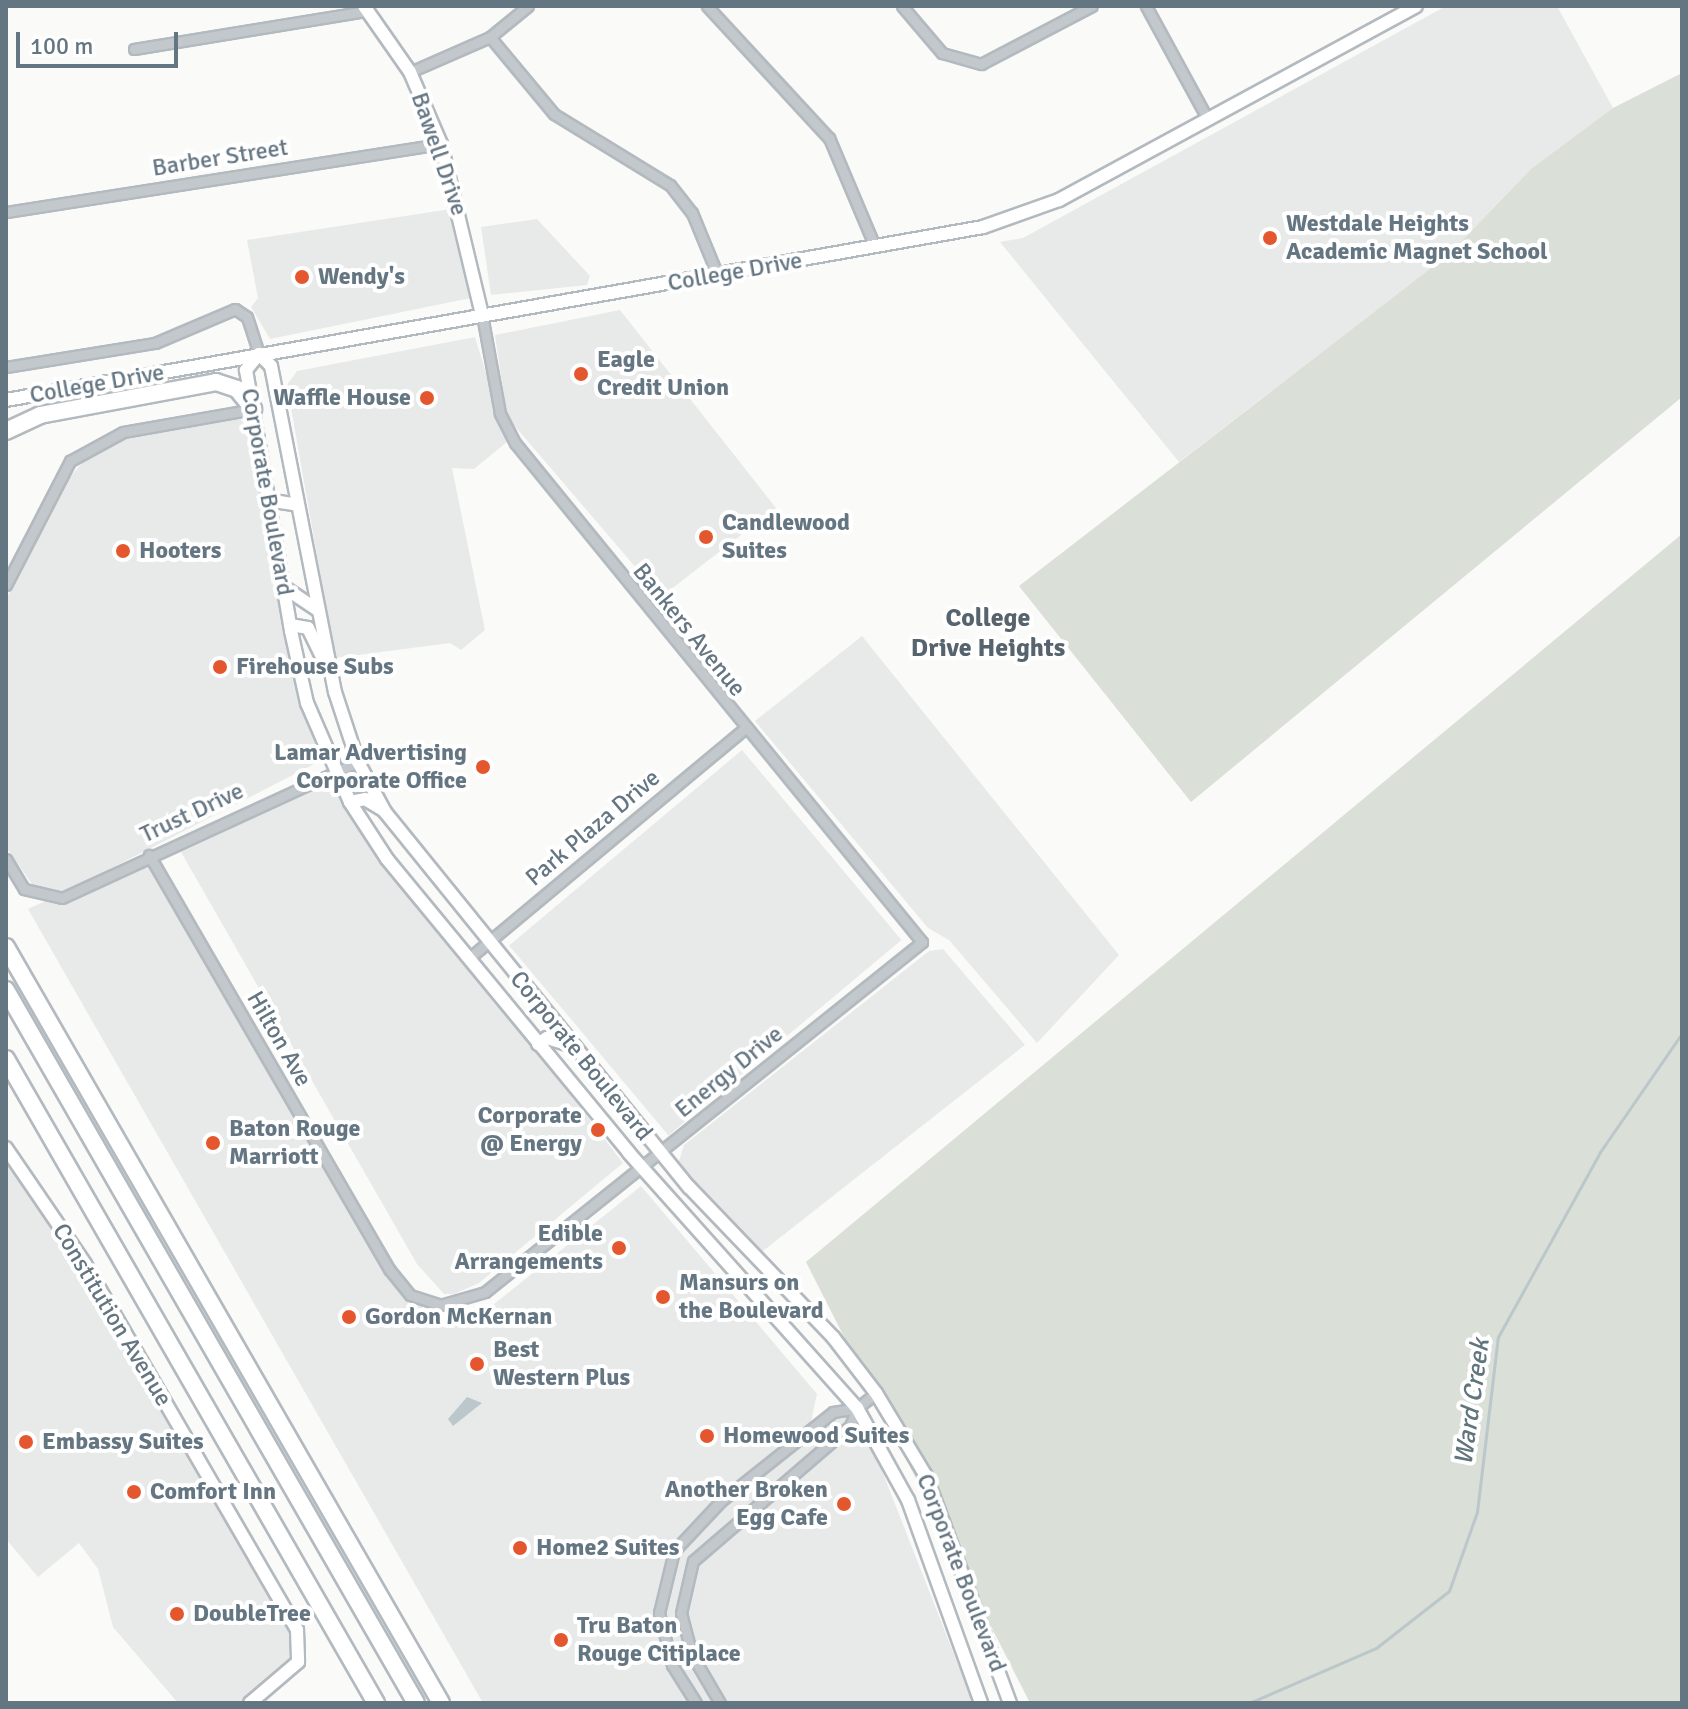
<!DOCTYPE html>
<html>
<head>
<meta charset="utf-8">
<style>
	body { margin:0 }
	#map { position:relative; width:1688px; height:1709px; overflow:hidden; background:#fafaf8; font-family:Signika,sans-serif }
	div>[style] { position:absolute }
	.built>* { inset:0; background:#e8e9e9; transform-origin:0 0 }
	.green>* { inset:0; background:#dadfd7 }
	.water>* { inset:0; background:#bbc7cb }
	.stream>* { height:3px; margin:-1.5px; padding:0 1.5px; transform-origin:1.5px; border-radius:1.5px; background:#bbc7cb }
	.roads { filter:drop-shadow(2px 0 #b3babf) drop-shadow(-2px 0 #b3babf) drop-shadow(0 2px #b3babf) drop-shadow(0 -2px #b3babf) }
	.street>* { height:9px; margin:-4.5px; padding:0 4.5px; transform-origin:4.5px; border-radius:4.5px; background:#c3c8cc }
	.secondary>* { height:12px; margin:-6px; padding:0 6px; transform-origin:6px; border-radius:6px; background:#fff }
	.highway>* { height:16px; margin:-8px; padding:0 8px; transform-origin:8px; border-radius:8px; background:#fff }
	.dots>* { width:22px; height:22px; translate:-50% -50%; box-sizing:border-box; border:4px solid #fff; border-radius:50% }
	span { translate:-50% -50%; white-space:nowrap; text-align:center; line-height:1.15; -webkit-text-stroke:8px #fff; paint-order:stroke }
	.street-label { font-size:24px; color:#657683 }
	.poi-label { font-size:24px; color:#657683; font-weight:700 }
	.left { translate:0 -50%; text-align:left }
	.right { translate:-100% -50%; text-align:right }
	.neighbourhood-label { font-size:26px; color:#57646e; font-weight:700 }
	.water-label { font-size:26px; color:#60757c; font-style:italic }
	.frame { position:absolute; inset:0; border:8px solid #657683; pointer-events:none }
	.scale { position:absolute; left:16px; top:32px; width:162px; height:36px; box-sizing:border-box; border:4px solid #657683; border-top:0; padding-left:10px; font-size:24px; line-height:28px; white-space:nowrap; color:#657683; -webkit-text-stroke:6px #fff; paint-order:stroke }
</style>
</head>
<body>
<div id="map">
	<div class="built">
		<i style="clip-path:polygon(1446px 6px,1557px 6px,1613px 108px,1532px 168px,1449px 254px,1179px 462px,1000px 242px,1023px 238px)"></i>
		<i style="clip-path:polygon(451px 209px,471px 298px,270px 339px,251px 307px,258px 298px,247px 240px)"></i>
		<i style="clip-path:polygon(537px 219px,590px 276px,587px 285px,491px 295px,481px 227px)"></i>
		<i style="clip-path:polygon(620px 310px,776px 508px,661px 597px,507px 417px,495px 335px)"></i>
		<i style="clip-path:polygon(475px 337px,507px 442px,474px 469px,452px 468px,485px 630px,461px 650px,450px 643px,335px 658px,287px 385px,297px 371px)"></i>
		<i style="clip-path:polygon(238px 417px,251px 429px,320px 761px,65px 892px,34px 887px,6px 847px,6px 600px,58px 492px,90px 453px,121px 438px)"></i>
		<i style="clip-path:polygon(862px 636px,1119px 955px,1037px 1043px,949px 940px,928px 928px,755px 721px)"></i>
		<i style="left:742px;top:750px;width:248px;height:304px;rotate:50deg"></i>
		<i style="clip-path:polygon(330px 783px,623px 1163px,479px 1283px,454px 1294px,444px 1294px,417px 1264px,181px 852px)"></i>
		<i style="clip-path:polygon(149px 855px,389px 1269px,422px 1301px,422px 1314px,447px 1322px,483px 1313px,641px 1186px,817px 1394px,809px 1431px,844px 1403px,868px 1435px,973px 1703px,483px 1703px,28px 909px)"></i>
		<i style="clip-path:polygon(943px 949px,1025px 1045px,759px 1254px,689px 1176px,679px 1161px,684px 1145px,929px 951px)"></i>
		<i style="clip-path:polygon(6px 1148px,92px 1278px,302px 1643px,298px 1662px,250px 1703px,178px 1703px,113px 1627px,98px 1569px,79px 1543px,38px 1577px,6px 1539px)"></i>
	</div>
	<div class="green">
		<i style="clip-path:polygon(1682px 73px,1682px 397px,1191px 802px,1019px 586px,1449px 254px,1532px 168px,1613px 108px)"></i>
		<i style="clip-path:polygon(1682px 534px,1682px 1703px,1030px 1703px,806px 1262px)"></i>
	</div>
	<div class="water">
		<i style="clip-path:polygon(467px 1397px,482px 1403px,453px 1426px,448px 1419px)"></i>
	</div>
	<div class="stream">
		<i style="left:1249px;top:1703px;width:138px;rotate:-23.4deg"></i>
		<i style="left:1376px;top:1648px;width:93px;rotate:-38deg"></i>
		<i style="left:1449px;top:1591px;width:84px;rotate:-70.5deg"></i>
		<i style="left:1477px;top:1512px;width:176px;rotate:-83.2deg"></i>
		<i style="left:1498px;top:1337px;width:211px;rotate:-61.1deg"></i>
		<i style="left:1600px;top:1152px;width:145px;rotate:-55.4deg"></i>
	</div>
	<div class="roads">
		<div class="street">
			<i style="left:707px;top:6px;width:180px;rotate:47.3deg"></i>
			<i style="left:829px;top:138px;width:118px;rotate:67.1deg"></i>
			<i style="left:902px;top:6px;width:62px;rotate:49.6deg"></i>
			<i style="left:942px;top:53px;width:41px;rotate:15.8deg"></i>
			<i style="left:981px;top:64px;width:125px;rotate:-27.6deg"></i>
			<i style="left:1146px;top:6px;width:128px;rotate:61.4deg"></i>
			<i style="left:490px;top:37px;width:100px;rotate:50.3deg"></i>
			<i style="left:554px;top:114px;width:136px;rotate:31.5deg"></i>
			<i style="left:670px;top:185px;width:36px;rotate:52deg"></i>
			<i style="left:692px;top:213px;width:68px;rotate:67.6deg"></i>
			<i style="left:134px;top:49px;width:236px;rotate:-9.3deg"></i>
			<i style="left:410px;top:72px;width:87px;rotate:-23.6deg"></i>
			<i style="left:490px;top:37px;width:49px;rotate:-39.2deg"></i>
			<i style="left:6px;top:212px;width:440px;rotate:-8.9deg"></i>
			<i style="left:6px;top:367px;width:151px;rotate:-9.2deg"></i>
			<i style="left:155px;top:343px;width:87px;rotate:-23deg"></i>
			<i style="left:235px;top:309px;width:14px;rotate:34deg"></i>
			<i style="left:247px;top:317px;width:39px;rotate:72deg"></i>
			<i style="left:6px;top:585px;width:140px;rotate:-62.7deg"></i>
			<i style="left:70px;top:461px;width:60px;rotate:-28.7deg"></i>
			<i style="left:123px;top:432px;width:132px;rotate:-10deg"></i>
			<i style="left:149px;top:855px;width:479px;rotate:59.9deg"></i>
			<i style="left:389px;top:1269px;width:33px;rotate:51deg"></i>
			<i style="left:410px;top:1295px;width:32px;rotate:18deg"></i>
			<i style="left:440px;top:1305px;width:47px;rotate:-16.1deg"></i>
			<i style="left:485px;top:1292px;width:560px;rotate:-38.69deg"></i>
			<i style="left:922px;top:942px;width:644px;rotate:-129.2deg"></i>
			<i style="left:515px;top:443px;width:34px;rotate:-117deg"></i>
			<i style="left:500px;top:413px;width:100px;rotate:-100.4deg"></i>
			<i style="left:6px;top:859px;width:35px;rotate:59deg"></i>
			<i style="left:24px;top:889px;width:39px;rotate:13deg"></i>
			<i style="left:62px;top:898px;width:326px;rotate:-24.7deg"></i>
			<i style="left:468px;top:959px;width:359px;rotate:-39.8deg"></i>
			<i style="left:696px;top:1703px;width:45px;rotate:-122.3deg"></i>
			<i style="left:672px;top:1665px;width:54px;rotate:-104deg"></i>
			<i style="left:659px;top:1613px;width:64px;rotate:-76.4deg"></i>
			<i style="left:674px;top:1551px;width:69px;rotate:-46.8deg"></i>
			<i style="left:721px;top:1501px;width:143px;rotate:-38.5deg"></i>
			<i style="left:833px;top:1412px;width:24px;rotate:-9deg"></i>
			<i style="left:857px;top:1408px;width:24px;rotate:-38deg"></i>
			<i style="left:720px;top:1703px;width:56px;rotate:-120.3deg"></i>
			<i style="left:692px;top:1655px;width:43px;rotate:-104.7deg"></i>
			<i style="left:681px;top:1613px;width:53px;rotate:-77deg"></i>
			<i style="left:693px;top:1561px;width:207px;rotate:-40.7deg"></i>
			<i style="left:850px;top:1426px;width:19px;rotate:-69deg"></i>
		</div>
		<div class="secondary">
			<i style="left:364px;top:6px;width:80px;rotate:55.1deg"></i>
			<i style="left:410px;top:72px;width:78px;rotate:66.7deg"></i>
			<i style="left:441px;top:144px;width:176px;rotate:76.5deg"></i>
			<i style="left:259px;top:354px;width:17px;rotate:45deg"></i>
			<i style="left:271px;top:366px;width:332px;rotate:78.9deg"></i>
			<i style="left:335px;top:692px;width:74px;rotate:71.8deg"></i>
			<i style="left:358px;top:762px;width:57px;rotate:61.6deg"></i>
			<i style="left:385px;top:812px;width:483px;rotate:51deg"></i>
			<i style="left:689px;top:1187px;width:208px;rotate:46.2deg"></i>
			<i style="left:833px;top:1337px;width:71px;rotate:52.5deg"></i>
			<i style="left:876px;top:1393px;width:97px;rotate:58.9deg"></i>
			<i style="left:926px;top:1476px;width:242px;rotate:69.7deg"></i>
			<i style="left:259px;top:354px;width:21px;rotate:129deg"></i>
			<i style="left:246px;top:370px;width:265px;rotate:80.2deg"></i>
			<i style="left:291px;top:631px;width:74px;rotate:77.5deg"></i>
			<i style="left:307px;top:703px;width:108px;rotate:66.5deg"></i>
			<i style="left:350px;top:802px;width:68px;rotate:57deg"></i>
			<i style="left:387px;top:859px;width:381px;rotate:50.5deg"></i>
			<i style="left:629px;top:1153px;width:342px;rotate:48.2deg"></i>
			<i style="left:857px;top:1408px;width:105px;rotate:61deg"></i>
			<i style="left:908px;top:1500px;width:216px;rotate:70.2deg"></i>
			<i style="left:6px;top:400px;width:992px;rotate:-10.04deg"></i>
			<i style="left:983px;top:227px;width:81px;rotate:-19.6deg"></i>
			<i style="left:1059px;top:200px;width:406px;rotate:-28.5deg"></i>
			<i style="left:267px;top:500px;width:30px;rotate:9deg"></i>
			<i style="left:285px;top:588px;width:40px;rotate:34deg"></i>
			<i style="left:290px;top:625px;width:18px;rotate:9deg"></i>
			<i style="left:308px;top:628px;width:37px;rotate:64deg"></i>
			<i style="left:350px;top:802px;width:15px;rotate:-11deg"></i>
			<i style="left:365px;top:799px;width:21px;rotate:31deg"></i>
			<i style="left:538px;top:1044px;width:11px;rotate:-34deg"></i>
			<i style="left:547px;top:1038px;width:24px;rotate:17deg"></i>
			<i style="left:6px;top:1148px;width:140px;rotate:55.7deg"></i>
			<i style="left:85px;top:1264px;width:423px;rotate:59.9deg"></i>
			<i style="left:297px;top:1630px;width:32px;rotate:88deg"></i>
			<i style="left:298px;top:1662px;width:63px;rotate:139.5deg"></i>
		</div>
		<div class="highway">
			<i style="left:6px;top:431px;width:38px;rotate:-25deg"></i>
			<i style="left:40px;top:415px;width:179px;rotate:-10.6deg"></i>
			<i style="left:216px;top:382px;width:22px;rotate:18deg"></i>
			<i style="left:237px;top:389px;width:26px;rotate:51deg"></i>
			<i style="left:6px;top:947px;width:872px;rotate:60.08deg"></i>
			<i style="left:6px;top:990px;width:822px;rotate:60.1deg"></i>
			<i style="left:6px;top:1059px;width:743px;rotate:60.12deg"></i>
		</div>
	</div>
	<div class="dots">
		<i style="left:1270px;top:238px;background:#e4572e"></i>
		<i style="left:302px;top:277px;background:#e4572e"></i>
		<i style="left:581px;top:374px;background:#e4572e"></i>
		<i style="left:427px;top:398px;background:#e4572e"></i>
		<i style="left:706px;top:537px;background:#e4572e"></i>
		<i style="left:123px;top:551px;background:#e4572e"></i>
		<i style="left:220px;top:667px;background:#e4572e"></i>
		<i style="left:483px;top:767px;background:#e4572e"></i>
		<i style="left:598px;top:1130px;background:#e4572e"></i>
		<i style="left:213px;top:1143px;background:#e4572e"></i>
		<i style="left:619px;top:1248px;background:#e4572e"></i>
		<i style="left:663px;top:1297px;background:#e4572e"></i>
		<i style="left:349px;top:1317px;background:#e4572e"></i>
		<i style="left:477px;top:1364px;background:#e4572e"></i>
		<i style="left:707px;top:1436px;background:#e4572e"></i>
		<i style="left:26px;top:1442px;background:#e4572e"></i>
		<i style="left:134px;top:1492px;background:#e4572e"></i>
		<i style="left:844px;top:1504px;background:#e4572e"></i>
		<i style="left:520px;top:1548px;background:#e4572e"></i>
		<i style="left:177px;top:1614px;background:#e4572e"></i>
		<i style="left:561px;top:1640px;background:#e4572e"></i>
	</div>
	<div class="street-label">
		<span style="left:439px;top:154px;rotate:71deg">Bawell Drive</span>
		<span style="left:220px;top:158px;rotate:-9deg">Barber Street</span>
		<span style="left:735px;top:272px;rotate:-10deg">College Drive</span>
		<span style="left:97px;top:384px;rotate:-10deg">College Drive</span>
		<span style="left:267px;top:492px;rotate:80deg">Corporate Boulevard</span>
		<span style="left:689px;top:630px;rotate:51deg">Bankers Avenue</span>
		<span style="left:192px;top:813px;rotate:-25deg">Trust Drive</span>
		<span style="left:593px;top:828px;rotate:-40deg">Park Plaza Drive</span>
		<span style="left:279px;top:1039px;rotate:60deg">Hilton Ave</span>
		<span style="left:581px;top:1056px;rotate:51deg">Corporate Boulevard</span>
		<span style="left:729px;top:1072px;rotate:-39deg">Energy Drive</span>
		<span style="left:112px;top:1315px;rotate:59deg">Constitution Avenue</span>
		<span style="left:961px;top:1573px;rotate:69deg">Corporate Boulevard</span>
	</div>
	<div class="poi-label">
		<span class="left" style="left:1286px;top:238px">Westdale Heights<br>Academic Magnet School</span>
		<span class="left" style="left:318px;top:277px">Wendy's</span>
		<span class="left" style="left:597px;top:374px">Eagle<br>Credit Union</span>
		<span class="right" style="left:411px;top:398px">Waffle House</span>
		<span class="left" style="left:722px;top:537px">Candlewood<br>Suites</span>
		<span class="left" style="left:139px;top:551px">Hooters</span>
		<span class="left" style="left:236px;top:667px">Firehouse Subs</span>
		<span class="right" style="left:467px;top:767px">Lamar Advertising<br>Corporate Office</span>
		<span class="right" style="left:582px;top:1130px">Corporate<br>@ Energy</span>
		<span class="left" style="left:229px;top:1143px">Baton Rouge<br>Marriott</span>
		<span class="right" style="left:603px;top:1248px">Edible<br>Arrangements</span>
		<span class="left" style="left:679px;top:1297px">Mansurs on<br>the Boulevard</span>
		<span class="left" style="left:365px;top:1317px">Gordon McKernan</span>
		<span class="left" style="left:493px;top:1364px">Best<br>Western Plus</span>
		<span class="left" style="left:723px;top:1436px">Homewood Suites</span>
		<span class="left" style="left:42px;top:1442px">Embassy Suites</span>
		<span class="right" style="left:828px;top:1504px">Another Broken<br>Egg Cafe</span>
		<span class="left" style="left:150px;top:1492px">Comfort Inn</span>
		<span class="left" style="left:536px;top:1548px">Home2 Suites</span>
		<span class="left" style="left:193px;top:1614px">DoubleTree</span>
		<span class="left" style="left:577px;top:1640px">Tru Baton<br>Rouge Citiplace</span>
	</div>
	<div class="neighbourhood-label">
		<span style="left:988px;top:634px">College<br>Drive Heights</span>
	</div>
	<div class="water-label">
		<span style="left:1473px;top:1402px;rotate:-82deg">Ward Creek</span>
	</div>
	<div class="frame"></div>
	<div class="scale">100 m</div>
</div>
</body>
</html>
